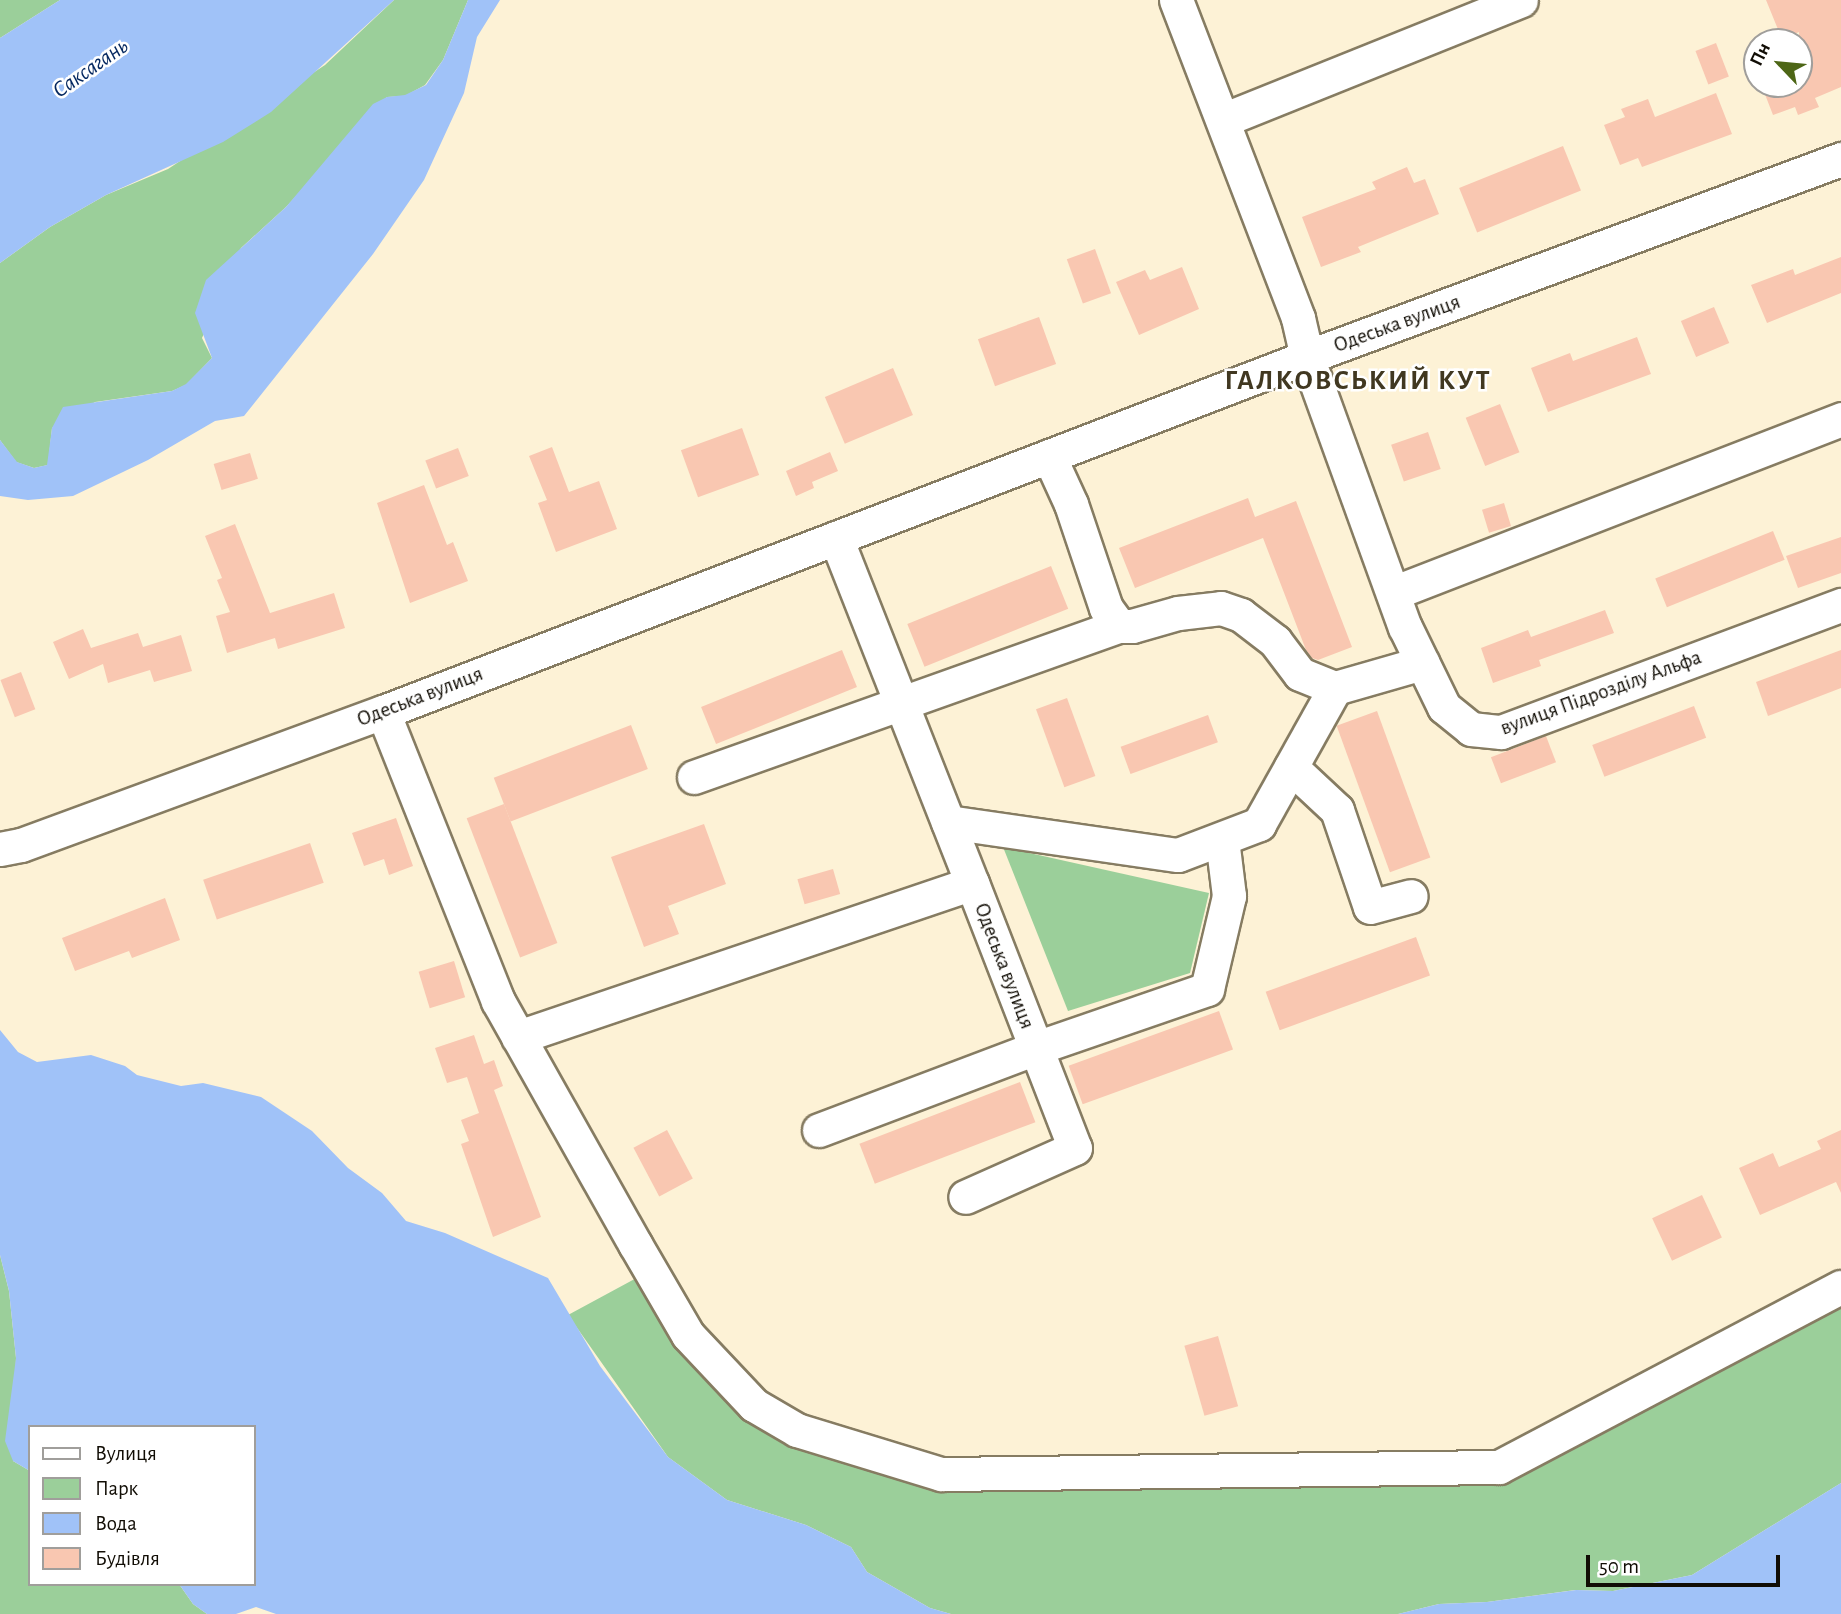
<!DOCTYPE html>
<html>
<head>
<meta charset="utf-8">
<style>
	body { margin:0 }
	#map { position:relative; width:1841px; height:1614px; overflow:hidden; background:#fdf2d6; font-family:"Alegreya Sans",sans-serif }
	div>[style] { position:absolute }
	.green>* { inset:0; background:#9bcf9a }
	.water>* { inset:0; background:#a0c2f8 }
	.building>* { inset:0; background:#f9c7b1; transform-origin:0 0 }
	.roads { filter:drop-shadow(2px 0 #867c62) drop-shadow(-2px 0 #867c62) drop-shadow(0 2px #867c62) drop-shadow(0 -2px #867c62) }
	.minor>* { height:33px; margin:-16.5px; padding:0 16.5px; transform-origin:16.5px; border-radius:16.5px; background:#fff }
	span { translate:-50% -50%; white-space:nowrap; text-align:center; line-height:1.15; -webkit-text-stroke:5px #fff; paint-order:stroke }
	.street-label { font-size:21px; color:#110d05 }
	.water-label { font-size:23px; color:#03265f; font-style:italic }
	.district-label { font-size:28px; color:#413821; font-weight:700; letter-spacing:2px }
	.legend { position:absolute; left:28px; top:1425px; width:228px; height:161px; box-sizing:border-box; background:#fff; border:2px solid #a09e9b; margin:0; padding:9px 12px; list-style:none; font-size:21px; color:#110d05 }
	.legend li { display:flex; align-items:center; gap:14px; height:35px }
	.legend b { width:35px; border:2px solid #a09e9b }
	.north { position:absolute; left:1743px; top:28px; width:70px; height:70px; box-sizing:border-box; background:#fff; border:2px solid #a09e9b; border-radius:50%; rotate:296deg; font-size:19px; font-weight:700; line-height:28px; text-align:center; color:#110d05 }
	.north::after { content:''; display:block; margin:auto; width:24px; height:32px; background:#4d6616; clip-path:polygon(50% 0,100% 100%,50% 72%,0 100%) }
	.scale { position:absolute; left:1586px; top:1555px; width:194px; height:32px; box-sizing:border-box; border:4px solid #110d05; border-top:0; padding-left:9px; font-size:21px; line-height:24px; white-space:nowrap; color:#110d05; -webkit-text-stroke:5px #fff; paint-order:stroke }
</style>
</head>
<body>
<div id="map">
	<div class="green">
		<i style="clip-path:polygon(0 0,60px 0,0 38px)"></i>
		<i style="clip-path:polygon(394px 0,468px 0,443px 60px,425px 85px,405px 96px,387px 97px,286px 207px,241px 248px,202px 338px,212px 358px,186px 385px,172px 391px,95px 402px,52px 428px,48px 465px,34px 468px,16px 462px,0 440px,0 263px,50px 227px,106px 195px,168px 169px,325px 65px)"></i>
		<i style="clip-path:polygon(1003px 847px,1209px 893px,1190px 973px,1068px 1011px)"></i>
		<i style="clip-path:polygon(0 1255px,9px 1291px,16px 1358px,13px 1461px,30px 1471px,30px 1584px,179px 1584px,193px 1604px,207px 1614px,0 1614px)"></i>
		<i style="clip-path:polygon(642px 1275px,748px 1412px,939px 1483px,1498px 1479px,1841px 1298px,1841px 1483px,1692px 1575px,1613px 1591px,1575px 1590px,1487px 1602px,1439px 1604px,1398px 1614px,951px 1614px,930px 1608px,867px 1572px,851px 1547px,806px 1525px,727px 1500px,668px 1457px,568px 1315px)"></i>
	</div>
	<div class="water">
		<i style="clip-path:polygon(60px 0,394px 0,271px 112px,223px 142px,106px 195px,50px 227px,0 263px,0 38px)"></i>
		<i style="clip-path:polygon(468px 0,500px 0,477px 37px,464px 93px,424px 180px,373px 254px,244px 416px,215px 421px,148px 460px,73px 496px,28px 500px,0 496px,0 440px,17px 462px,34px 468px,47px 465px,52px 428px,63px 407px,172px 391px,186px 384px,212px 358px,195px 313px,206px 280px,286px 207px,373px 104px,387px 97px,405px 95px,426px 85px,443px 60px)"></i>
		<i style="clip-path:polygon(0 1030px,18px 1052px,37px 1062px,91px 1055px,125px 1066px,137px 1075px,181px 1086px,203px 1083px,261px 1097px,312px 1131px,348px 1168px,382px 1193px,406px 1221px,445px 1233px,548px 1278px,600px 1366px,668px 1457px,727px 1500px,806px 1525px,851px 1547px,867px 1572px,930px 1608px,951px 1614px,276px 1614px,256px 1607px,236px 1614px,207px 1614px,193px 1604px,179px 1584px,254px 1584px,254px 1427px,30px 1427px,30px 1471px,13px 1461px,5px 1441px,16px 1358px,9px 1291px,0 1255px)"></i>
		<i style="clip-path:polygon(1841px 1483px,1841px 1614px,1398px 1614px,1439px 1604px,1487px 1602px,1576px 1590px,1613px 1591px,1692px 1575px)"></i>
	</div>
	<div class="building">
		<i style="clip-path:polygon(1766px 0,1841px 0,1841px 87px,1815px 98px,1819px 107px,1798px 115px,1795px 107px,1773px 115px,1761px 84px,1799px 84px,1799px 32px,1782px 39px)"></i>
		<i style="left:1716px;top:43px;width:36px;height:22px;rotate:69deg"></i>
		<i style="clip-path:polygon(1716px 93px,1732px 134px,1642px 167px,1638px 158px,1620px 165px,1604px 125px,1625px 117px,1621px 109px,1648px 99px,1655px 117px)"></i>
		<i style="left:1563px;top:146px;width:48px;height:112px;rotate:68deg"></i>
		<i style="clip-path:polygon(1407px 167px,1414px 183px,1425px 179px,1439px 214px,1358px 247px,1361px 252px,1321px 267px,1302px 217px,1376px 189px,1372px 182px)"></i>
		<i style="left:1095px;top:249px;width:47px;height:30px;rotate:70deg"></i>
		<i style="clip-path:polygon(1841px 257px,1841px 293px,1767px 323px,1751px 285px,1793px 269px,1795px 275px)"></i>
		<i style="clip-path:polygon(1182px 267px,1199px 309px,1139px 335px,1116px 282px,1145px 270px,1150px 280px)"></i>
		<i style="left:1714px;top:307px;width:39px;height:36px;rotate:67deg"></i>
		<i style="left:1039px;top:317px;width:50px;height:65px;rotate:70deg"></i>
		<i style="clip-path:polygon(1637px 337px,1651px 374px,1548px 412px,1531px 368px,1570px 353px,1573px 361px)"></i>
		<i style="left:893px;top:368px;width:51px;height:74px;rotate:67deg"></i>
		<i style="left:1500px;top:404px;width:52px;height:37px;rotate:68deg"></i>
		<i style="left:742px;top:428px;width:50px;height:65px;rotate:70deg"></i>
		<i style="left:1428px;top:432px;width:39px;height:39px;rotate:71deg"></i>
		<i style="clip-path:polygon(552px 447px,569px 492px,599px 481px,617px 529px,556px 552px,538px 503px,547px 500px,529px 456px)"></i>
		<i style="left:458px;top:448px;width:30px;height:35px;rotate:69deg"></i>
		<i style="clip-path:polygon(830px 452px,838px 471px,812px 482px,814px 488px,796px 496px,786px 471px)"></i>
		<i style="left:250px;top:453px;width:27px;height:38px;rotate:73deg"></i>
		<i style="clip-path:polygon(424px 485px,447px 545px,453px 542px,468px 581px,410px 603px,377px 503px)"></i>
		<i style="clip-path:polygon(1248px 498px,1255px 517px,1296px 501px,1352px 647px,1318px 660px,1312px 658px,1306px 650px,1263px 538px,1135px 588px,1119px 548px)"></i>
		<i style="left:1504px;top:503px;width:24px;height:23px;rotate:73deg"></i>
		<i style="clip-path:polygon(235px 524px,270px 613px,334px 593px,345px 628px,278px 649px,275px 638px,227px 653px,216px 616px,230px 612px,217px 580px,222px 578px,205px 536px)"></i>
		<i style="left:1773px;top:531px;width:31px;height:127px;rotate:68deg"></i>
		<i style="clip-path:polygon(1841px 537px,1841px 573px,1798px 588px,1786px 556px)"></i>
		<i style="left:1051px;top:566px;width:46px;height:155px;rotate:68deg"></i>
		<i style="clip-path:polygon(1605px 610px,1614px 633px,1539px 660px,1541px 666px,1493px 683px,1481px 648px,1528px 630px,1531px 637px)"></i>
		<i style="clip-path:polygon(83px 629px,91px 648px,138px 633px,143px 647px,181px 635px,192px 671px,154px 682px,150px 670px,108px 683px,103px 664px,69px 679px,53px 642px)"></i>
		<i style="left:842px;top:650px;width:40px;height:152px;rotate:68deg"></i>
		<i style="clip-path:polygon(1841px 650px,1841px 688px,1768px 716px,1756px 682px)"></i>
		<i style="left:21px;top:672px;width:40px;height:22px;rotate:69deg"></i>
		<i style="left:1067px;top:698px;width:83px;height:33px;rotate:70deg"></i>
		<i style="left:1694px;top:706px;width:34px;height:109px;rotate:69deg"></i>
		<i style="left:1377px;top:711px;width:156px;height:43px;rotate:70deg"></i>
		<i style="left:1208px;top:715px;width:29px;height:93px;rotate:70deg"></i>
		<i style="left:631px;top:725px;width:47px;height:147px;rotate:69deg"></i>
		<i style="left:1546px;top:736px;width:28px;height:59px;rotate:69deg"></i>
		<i style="left:504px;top:804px;width:149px;height:40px;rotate:69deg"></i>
		<i style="clip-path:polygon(396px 818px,413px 866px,389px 875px,384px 859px,364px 866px,352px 833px)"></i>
		<i style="clip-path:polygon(704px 824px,726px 884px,668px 906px,679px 934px,644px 947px,611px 857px)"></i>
		<i style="left:310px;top:843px;width:42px;height:113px;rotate:71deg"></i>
		<i style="left:833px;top:869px;width:26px;height:37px;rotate:74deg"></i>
		<i style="clip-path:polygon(165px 898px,180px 940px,132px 958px,129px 951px,75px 971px,62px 938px)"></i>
		<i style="left:1416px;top:937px;width:41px;height:160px;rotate:70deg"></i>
		<i style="left:454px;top:961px;width:38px;height:37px;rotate:73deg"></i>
		<i style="left:1219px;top:1011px;width:41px;height:160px;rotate:70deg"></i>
		<i style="clip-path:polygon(474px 1035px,484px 1064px,494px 1060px,503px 1086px,494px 1090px,541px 1217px,493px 1237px,461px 1144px,469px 1141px,461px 1120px,479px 1113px,467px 1077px,447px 1083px,435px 1048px)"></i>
		<i style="left:1020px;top:1082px;width:43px;height:172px;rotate:69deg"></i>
		<i style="left:667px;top:1130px;width:55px;height:38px;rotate:62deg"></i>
		<i style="clip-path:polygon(1841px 1130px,1841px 1193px,1836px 1182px,1760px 1215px,1739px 1168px,1773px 1153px,1779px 1167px,1821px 1149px,1817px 1141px)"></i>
		<i style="left:1702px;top:1195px;width:47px;height:55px;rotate:65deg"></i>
		<i style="left:1218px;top:1336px;width:73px;height:35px;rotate:74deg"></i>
	</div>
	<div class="roads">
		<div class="minor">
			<i style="left:1176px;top:0;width:341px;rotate:69deg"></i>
			<i style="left:1298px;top:318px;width:40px;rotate:77deg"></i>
			<i style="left:1307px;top:357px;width:287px;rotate:70.1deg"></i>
			<i style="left:1405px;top:627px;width:89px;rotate:64deg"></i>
			<i style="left:1444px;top:707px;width:35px;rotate:39deg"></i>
			<i style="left:1471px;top:729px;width:30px;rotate:6deg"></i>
			<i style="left:1501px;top:732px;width:363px;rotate:-20.5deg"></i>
			<i style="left:1223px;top:120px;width:321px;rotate:-21.9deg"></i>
			<i style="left:1049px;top:456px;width:53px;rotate:65.4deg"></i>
			<i style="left:1071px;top:504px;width:110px;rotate:71.4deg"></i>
			<i style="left:1106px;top:608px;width:22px;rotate:54deg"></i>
			<i style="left:1119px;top:626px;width:13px"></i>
			<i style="left:1132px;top:626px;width:48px;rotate:-15.8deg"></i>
			<i style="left:1178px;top:613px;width:43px;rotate:-6.6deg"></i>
			<i style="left:1221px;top:608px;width:21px;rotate:19deg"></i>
			<i style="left:1241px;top:615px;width:43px;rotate:37.4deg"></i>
			<i style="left:1275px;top:641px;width:41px;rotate:52.9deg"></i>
			<i style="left:1300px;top:674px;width:38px;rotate:22deg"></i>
			<i style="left:1335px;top:688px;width:91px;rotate:-16deg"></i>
			<i style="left:836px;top:538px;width:371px;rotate:68.5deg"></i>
			<i style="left:1393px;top:593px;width:481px;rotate:-21.2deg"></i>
			<i style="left:383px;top:712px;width:311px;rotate:68.3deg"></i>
			<i style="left:498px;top:1001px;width:279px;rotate:60.6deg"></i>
			<i style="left:635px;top:1244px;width:105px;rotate:59.8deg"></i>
			<i style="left:688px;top:1335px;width:96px;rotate:46.7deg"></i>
			<i style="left:754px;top:1405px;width:50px;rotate:30.2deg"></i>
			<i style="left:797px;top:1430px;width:151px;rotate:17deg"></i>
			<i style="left:941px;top:1474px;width:558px;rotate:-0.72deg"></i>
			<i style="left:1499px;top:1467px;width:386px;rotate:-27.8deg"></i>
			<i style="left:1291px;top:767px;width:63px;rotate:43.1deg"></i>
			<i style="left:1337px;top:810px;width:102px;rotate:71.2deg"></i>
			<i style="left:1370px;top:907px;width:42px;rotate:-15deg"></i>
			<i style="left:694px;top:777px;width:451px;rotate:-19.6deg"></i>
			<i style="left:948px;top:822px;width:232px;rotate:8.2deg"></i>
			<i style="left:1178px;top:855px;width:87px;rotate:-20.9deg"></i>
			<i style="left:1259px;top:824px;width:156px;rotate:-60.8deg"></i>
			<i style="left:0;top:849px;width:21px;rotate:-11deg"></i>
			<i style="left:21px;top:845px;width:386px;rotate:-20.2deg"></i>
			<i style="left:383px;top:712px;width:990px;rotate:-21.02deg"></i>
			<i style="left:1307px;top:357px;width:570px;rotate:-20.34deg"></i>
			<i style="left:518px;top:1037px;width:479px;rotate:-18.7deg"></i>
			<i style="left:972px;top:883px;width:284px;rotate:68.8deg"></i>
			<i style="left:1075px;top:1148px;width:120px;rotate:156deg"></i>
			<i style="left:819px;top:1130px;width:232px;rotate:-20.7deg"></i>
			<i style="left:1036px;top:1048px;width:181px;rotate:-19deg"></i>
			<i style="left:1207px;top:989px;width:96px;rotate:-76.7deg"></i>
			<i style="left:1229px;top:896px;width:57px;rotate:-97deg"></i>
		</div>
	</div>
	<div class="street-label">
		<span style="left:1397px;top:324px;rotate:-20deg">Одеська вулиця</span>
		<span style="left:1601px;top:693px;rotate:-20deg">вулиця Підрозділу Альфа</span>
		<span style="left:420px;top:697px;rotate:-21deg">Одеська вулиця</span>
		<span style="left:1004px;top:966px;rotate:69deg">Одеська вулиця</span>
	</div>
	<div class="water-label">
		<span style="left:91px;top:69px;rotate:-35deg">Саксагань</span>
	</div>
	<div class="district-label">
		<span style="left:1358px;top:381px">ГАЛКОВСЬКИЙ КУТ</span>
	</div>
	<ul class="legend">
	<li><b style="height:9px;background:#fff"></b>Вулиця</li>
	<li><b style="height:19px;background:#9bcf9a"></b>Парк</li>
	<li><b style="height:19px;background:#a0c2f8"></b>Вода</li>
	<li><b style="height:19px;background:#f9c7b1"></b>Будівля</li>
	</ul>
	<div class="north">Пн</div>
	<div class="scale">50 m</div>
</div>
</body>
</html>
